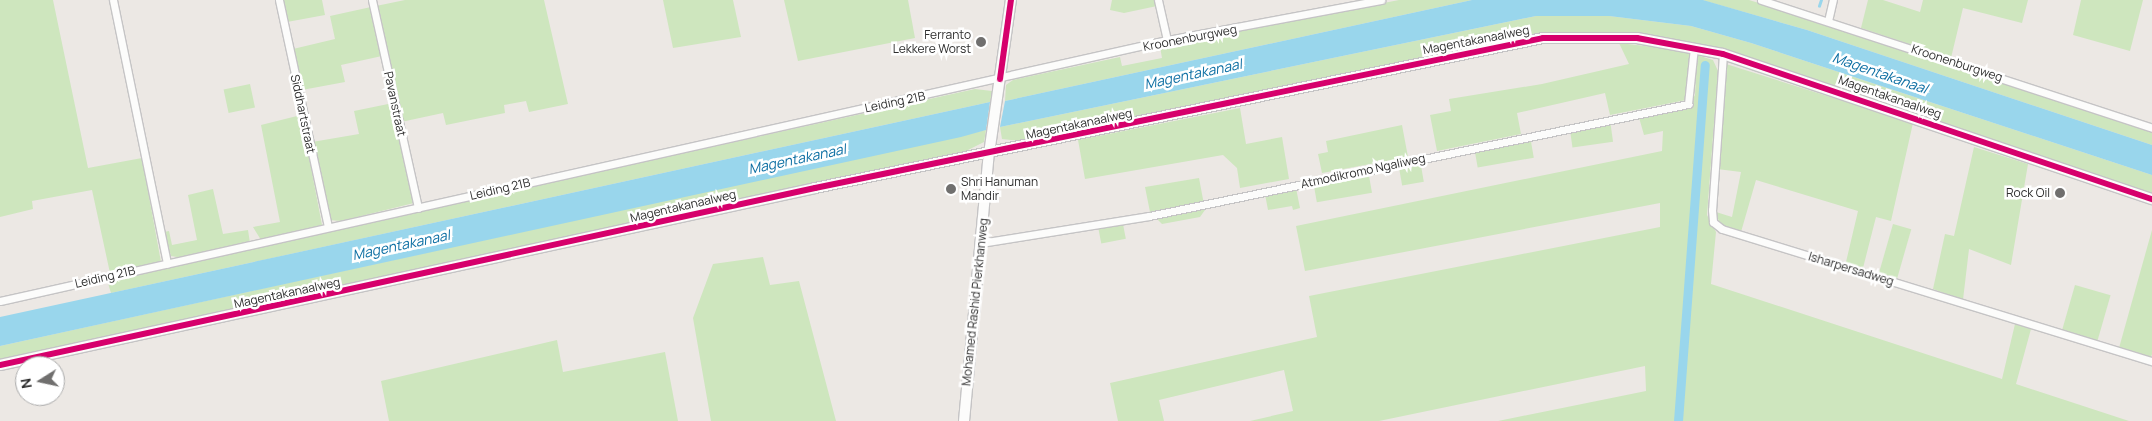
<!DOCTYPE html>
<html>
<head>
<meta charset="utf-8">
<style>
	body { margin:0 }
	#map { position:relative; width:2152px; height:421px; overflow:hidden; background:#ece8e4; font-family:Manrope,sans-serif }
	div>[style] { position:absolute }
	.green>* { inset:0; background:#cee6be; transform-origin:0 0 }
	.water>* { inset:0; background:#99d6ec }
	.stream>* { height:2.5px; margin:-1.25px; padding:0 1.25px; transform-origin:1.25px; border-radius:1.25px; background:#99d6ec }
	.canal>* { height:9px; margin:-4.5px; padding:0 4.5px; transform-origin:4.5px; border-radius:4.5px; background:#99d6ec }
	.roads { filter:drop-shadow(1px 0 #c5c4c5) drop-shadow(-1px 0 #c5c4c5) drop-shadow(0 1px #c5c4c5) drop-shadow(0 -1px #c5c4c5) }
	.street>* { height:7px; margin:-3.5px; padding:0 3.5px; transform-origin:3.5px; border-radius:3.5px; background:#fcfcfb }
	.secondary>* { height:10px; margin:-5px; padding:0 5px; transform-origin:5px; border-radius:5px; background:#fcfcfb }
	.cycleway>* { height:6px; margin:-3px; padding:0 3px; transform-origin:3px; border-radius:3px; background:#d6006c }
	.dots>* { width:14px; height:14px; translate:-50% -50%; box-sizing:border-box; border:2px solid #fff; border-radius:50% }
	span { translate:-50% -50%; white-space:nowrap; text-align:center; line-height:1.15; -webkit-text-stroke:5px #fff; paint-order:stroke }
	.poi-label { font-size:12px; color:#2e2e2e }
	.right { translate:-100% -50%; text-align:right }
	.left { translate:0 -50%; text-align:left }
	.street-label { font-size:12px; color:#2e2e2e }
	.water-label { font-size:14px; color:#0d6fa3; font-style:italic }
	.north { position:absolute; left:15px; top:356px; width:50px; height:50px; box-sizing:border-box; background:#fff; border:1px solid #ababab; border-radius:50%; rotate:260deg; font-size:14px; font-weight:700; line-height:20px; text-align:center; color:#2e2e2e }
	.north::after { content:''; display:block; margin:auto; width:18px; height:22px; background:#706f6e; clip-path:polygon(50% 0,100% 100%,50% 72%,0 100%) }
</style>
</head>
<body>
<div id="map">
	<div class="green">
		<i style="clip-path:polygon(0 0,53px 0,88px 168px,142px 158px,161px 262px,110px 273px,92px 190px,32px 201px,33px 209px,0 217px)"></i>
		<i style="clip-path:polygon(282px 0,322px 0,325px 15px,287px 22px)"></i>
		<i style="clip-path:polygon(405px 0,544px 0,568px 104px,529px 112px,526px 101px,504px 105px,505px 113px,446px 125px,443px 113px,401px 122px,376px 6px)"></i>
		<i style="clip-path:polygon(663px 0,733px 0,741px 37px,673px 48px)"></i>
		<i style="clip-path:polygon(784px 0,908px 0,915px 38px,798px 61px)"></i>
		<i style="clip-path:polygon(1112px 0,1156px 0,1157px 6px,1124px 13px,1110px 10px)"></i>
		<i style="clip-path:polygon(1399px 0,1472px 0,1005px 101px,1006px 85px,1013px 80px,1120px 57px,1122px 66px,1162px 58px,1160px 47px)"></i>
		<i style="clip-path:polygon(1702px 0,1749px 0,1907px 49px,2152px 132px,2152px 145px,1807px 30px)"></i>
		<i style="clip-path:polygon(1868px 0,1883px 0,1920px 12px,1923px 0,2028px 0,2022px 23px,1963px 8px,1951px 58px,1861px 28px)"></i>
		<i style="clip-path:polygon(2081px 0,2143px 0,2130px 51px,2073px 35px)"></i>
		<i style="clip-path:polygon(371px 7px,382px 56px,341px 65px,345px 82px,302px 90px,293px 49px,335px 39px,330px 16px)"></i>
		<i style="clip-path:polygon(1536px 16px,1609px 16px,1691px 26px,1751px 43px,2152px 175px,2152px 194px,1742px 55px,1638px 32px,1534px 34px,1021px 141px,1002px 139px,1000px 127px)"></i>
		<i style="clip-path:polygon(1619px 43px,1689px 51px,1691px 53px,1686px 100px,1610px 115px,1605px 93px,1517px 113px,1521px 134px,1437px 151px,1430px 115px,1451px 111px,1449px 99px,1542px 84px,1629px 64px)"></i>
		<i style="clip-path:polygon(1697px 55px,1713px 60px,1718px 71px,1707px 215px,1716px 232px,1711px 284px,2002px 379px,2015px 324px,2031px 329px,2016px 384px,2129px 421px,1498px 421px,1646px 391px,1645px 366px,1379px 421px,1250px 421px,1293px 411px,1284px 370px,1159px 400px,1164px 421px,1118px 421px,1110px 383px,1317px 337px,1309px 296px,1660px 227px,1660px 203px,1305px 271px,1296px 226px,1662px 151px,1663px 131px,1644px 135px,1638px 114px,1689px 105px,1695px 95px)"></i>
		<i style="clip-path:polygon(1726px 64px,1913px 123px,1891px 221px,1876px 217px,1863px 268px,1846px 262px,1858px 211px,1756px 180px,1741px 232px,1720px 225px,1716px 212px,1732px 217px,1741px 172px,1717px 169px)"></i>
		<i style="left:250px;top:84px;width:24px;height:27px;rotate:78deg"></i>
		<i style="clip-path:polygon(975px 89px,992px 91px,990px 102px,111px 293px,107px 280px)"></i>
		<i style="clip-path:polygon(393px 103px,414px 203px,341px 221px,329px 220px,312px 142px,359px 134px,354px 111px)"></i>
		<i style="clip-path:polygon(1240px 108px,1246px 144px,1282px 137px,1289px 179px,1240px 188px,1237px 168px,1223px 155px,1085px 179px,1078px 140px)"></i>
		<i style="clip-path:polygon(301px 115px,322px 225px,261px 240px,253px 227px,280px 222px,261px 125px)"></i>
		<i style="left:1610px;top:120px;width:22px;height:41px;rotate:82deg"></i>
		<i style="clip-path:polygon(1402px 125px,1408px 157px,1322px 173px,1318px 154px,1328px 152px,1326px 141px)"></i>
		<i style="clip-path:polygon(986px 130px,984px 142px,962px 153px,0 359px,0 346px)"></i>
		<i style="left:1530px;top:136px;width:22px;height:57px;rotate:80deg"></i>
		<i style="clip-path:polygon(1974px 147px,2028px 164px,2011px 265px,1969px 249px,1963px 300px,1933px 289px,1945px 234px,1954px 236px)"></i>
		<i style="left:1420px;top:160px;width:22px;height:22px;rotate:80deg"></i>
		<i style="left:1368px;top:170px;width:23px;height:56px;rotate:80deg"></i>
		<i style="clip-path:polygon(1199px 178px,1205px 210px,1200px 217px,1162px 224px,1150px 212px,1145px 187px)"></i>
		<i style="clip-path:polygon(1295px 183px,1300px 208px,1293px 210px,1292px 206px,1268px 210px,1264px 189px)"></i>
		<i style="clip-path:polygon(213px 189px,223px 234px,248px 230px,250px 243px,183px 258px,171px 256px,164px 232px,169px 231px,172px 245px,197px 240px,188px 195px)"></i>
		<i style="left:1122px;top:219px;width:20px;height:25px;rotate:79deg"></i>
		<i style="left:1893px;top:224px;width:19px;height:51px;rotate:16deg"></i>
		<i style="clip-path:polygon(2152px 230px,2152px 354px,2151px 357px,2119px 348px)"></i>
		<i style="clip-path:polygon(763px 257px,770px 285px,799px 281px,836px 421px,711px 421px,693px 318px,713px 264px)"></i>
		<i style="left:2075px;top:285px;width:37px;height:48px;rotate:16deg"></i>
		<i style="clip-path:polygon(557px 340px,563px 372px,665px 352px,678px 421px,389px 421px,381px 381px)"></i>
	</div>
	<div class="water">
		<i style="clip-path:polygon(1472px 0,1703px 0,1807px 30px,2152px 145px,2152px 175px,1751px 43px,1691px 26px,1609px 16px,1536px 16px,1000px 127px,1005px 101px)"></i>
		<i style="clip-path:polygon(990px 102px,986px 130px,961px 137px,0 346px,0 317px)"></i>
	</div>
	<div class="stream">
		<i style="left:1819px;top:6px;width:6px;rotate:-72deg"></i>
	</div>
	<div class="canal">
		<i style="left:1678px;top:421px;width:357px;rotate:-85.7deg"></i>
	</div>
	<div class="roads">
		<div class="street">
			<i style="left:113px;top:0;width:269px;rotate:78.4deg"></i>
			<i style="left:279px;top:0;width:232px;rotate:77.8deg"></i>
			<i style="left:372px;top:0;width:213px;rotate:77.5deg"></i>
			<i style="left:1158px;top:0;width:41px;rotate:77.3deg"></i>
			<i style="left:1761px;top:0;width:411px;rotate:18.1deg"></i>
			<i style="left:1828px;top:21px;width:22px;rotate:-77deg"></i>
			<i style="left:1723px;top:54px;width:156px;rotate:94deg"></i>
			<i style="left:1712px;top:210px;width:12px;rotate:85deg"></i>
			<i style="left:1713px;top:222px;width:11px;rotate:38deg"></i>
			<i style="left:1722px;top:229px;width:450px;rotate:17.1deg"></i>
			<i style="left:981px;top:243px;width:170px;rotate:-9.1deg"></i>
			<i style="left:1149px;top:216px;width:551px;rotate:-11.74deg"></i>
			<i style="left:1688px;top:104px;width:57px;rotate:-84deg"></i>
			<i style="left:0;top:301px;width:1196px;rotate:-12.61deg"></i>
			<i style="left:1167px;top:40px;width:218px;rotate:-10.6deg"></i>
		</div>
		<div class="secondary">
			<i style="left:0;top:365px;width:834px;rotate:-12.25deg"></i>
			<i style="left:815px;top:188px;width:743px;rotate:-11.64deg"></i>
			<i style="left:1543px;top:38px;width:94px"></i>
			<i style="left:1637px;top:38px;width:87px;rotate:10.5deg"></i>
			<i style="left:1723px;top:54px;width:453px;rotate:18.7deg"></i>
			<i style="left:964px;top:421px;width:268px;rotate:-84.7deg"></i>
			<i style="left:989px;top:154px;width:156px;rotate:-81.9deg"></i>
		</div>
	</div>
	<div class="cycleway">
		<i style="left:1000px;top:79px;width:80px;rotate:-82.1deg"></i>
		<i style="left:0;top:365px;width:834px;rotate:-12.25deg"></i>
		<i style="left:815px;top:188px;width:743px;rotate:-11.64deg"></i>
		<i style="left:1543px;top:38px;width:94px"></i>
		<i style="left:1637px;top:38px;width:87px;rotate:10.5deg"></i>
		<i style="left:1723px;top:54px;width:453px;rotate:18.7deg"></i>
	</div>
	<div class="dots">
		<i style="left:981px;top:42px;background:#706f6e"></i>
		<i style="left:951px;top:189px;background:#706f6e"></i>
		<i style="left:2060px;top:193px;background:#706f6e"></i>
	</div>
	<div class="poi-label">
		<span class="right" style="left:971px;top:42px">Ferranto<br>Lekkere Worst</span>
		<span class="left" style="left:961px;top:189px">Shri Hanuman<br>Mandir</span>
		<span class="right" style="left:2050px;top:193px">Rock Oil</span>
	</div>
	<div class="street-label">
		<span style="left:1190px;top:38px;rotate:-11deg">Kroonenburgweg</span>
		<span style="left:1476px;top:40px;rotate:-11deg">Magentakanaalweg</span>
		<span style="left:1957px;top:63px;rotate:18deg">Kroonenburgweg</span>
		<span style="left:1890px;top:97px;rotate:19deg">Magentakanaalweg</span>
		<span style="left:895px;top:102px;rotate:-12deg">Leiding 21B</span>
		<span style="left:395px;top:104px;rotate:78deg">Pavanstraat</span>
		<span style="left:303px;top:114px;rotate:78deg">Siddhartstraat</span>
		<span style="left:1079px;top:124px;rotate:-12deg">Magentakanaalweg</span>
		<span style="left:1363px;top:171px;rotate:-12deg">Atmodikromo Ngaliweg</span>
		<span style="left:500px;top:189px;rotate:-13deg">Leiding 21B</span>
		<span style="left:683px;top:206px;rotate:-13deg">Magentakanaalweg</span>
		<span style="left:1851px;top:269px;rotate:17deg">Isharpersadweg</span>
		<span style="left:105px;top:277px;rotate:-13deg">Leiding 21B</span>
		<span style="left:287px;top:293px;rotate:-12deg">Magentakanaalweg</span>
		<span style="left:975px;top:302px;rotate:-84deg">Mohamed Rashid Pierkhanweg</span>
	</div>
	<div class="water-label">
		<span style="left:1880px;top:73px;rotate:19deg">Magentakanaal</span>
		<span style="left:1193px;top:74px;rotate:-12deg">Magentakanaal</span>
		<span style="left:797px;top:159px;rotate:-12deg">Magentakanaal</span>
		<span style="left:401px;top:245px;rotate:-12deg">Magentakanaal</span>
	</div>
	<div class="north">N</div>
</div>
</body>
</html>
